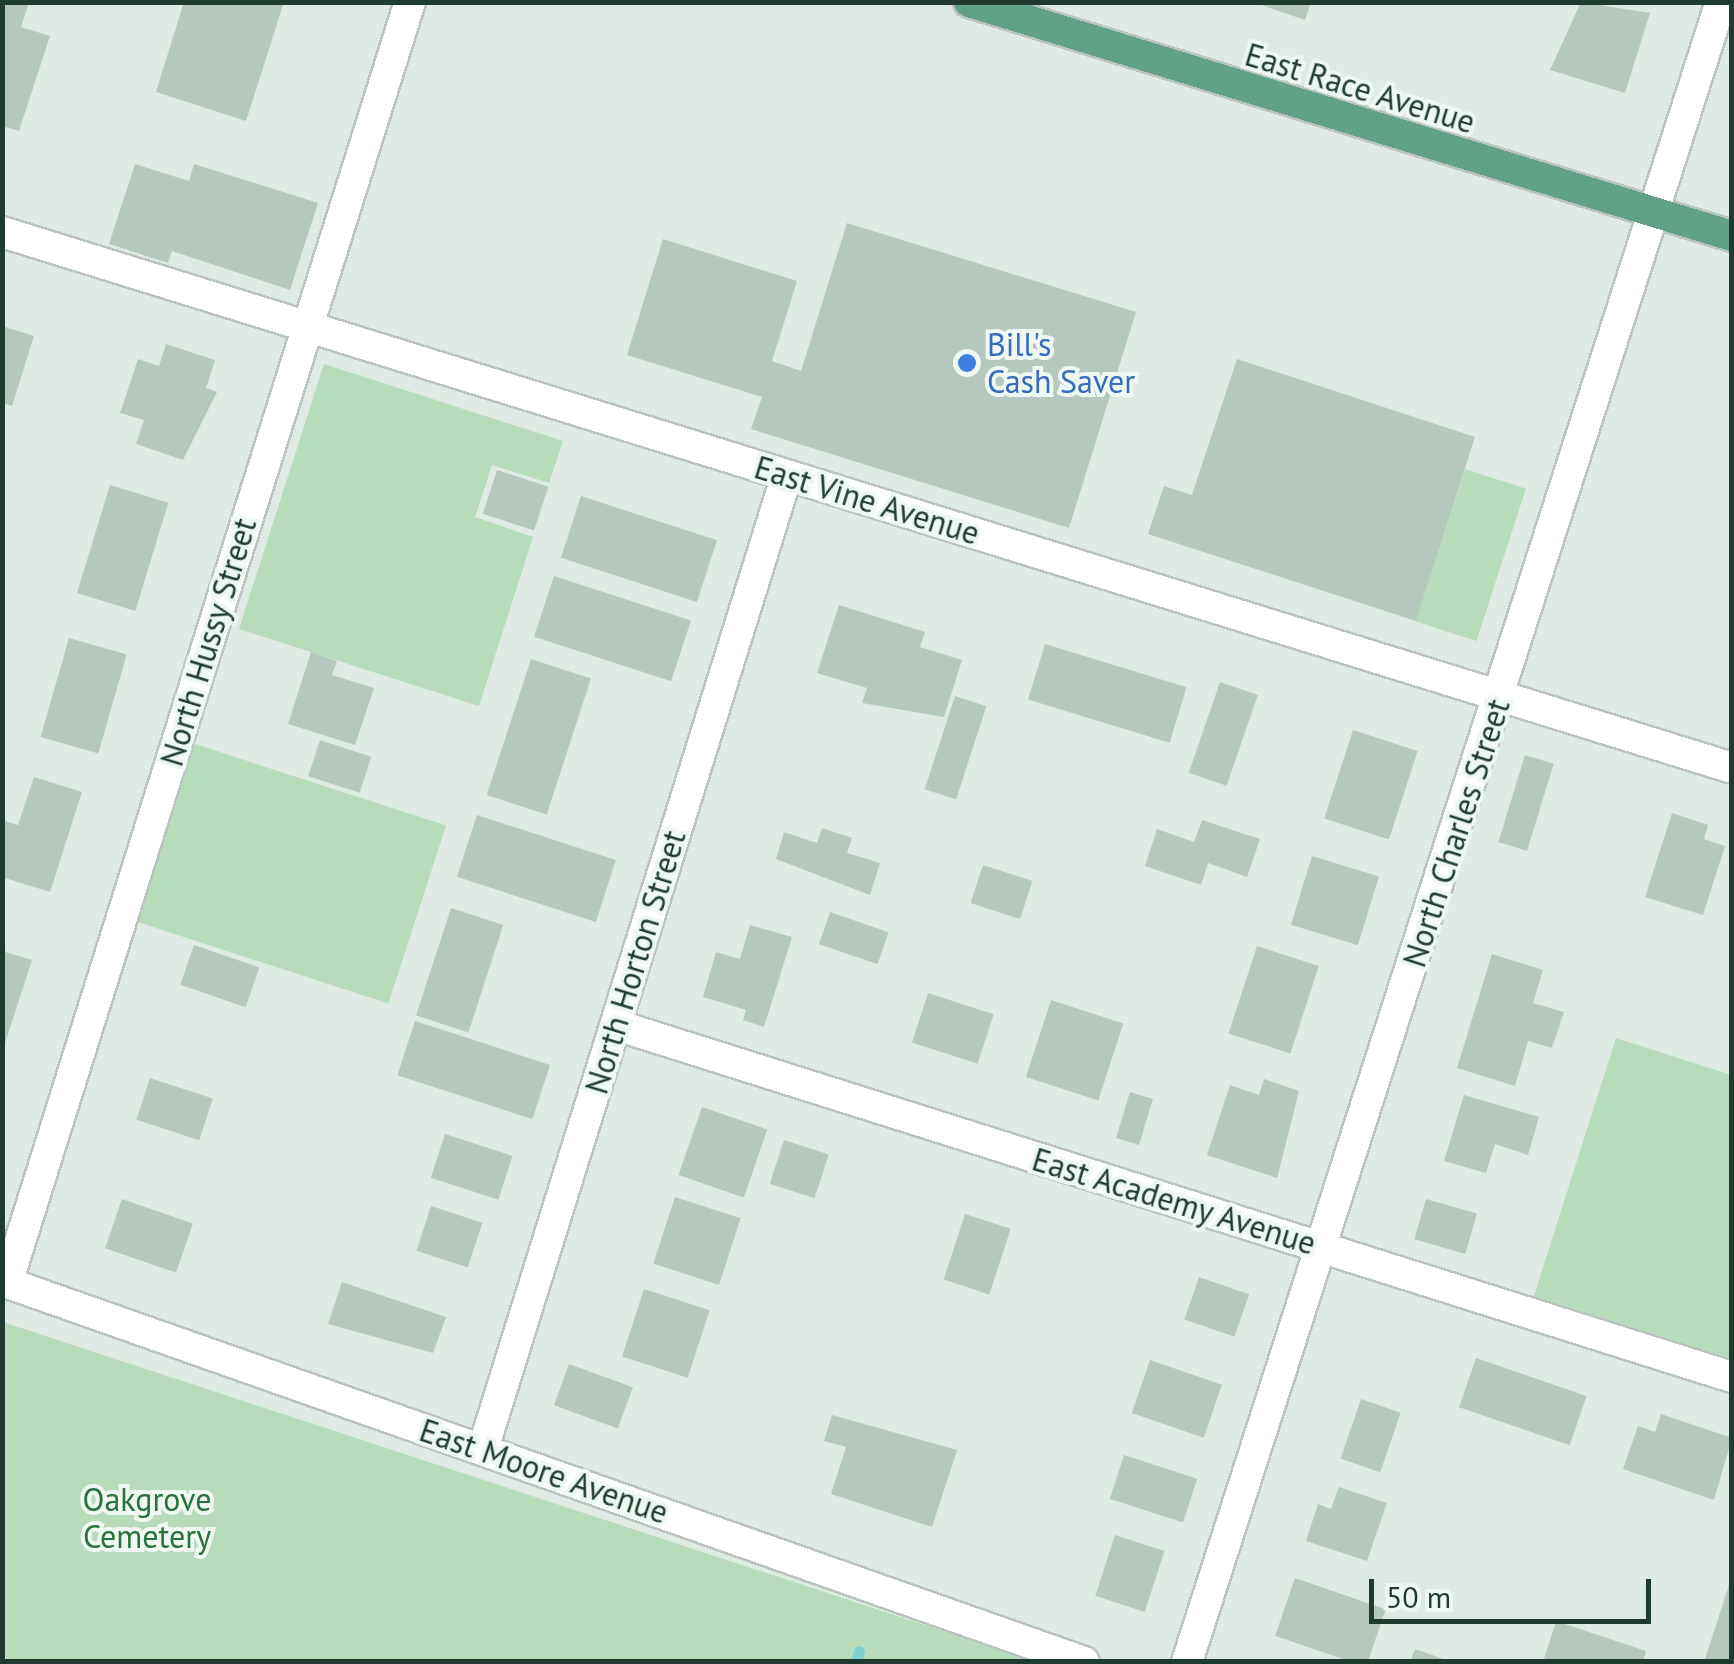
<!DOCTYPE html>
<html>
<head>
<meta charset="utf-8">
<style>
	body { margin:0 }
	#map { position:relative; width:1734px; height:1664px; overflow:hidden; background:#deeae3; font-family:"PT Sans",sans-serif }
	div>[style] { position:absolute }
	.green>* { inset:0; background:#b6dcbb; transform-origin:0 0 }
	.stream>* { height:11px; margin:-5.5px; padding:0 5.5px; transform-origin:5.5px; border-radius:5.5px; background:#83d0d2 }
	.building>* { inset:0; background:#b6c8be; transform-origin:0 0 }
	.roads { filter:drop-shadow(2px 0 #bcc4c1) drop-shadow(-2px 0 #bcc4c1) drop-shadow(0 2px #bcc4c1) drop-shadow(0 -2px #bcc4c1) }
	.minor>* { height:30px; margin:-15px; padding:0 15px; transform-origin:15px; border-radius:15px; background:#fff }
	.tertiary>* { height:30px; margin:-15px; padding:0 15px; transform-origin:15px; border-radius:15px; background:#fff }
	.primary>* { height:30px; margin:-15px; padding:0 15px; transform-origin:15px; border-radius:15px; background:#61a188 }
	.dots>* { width:28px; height:28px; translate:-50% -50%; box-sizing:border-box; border:5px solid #eef7f1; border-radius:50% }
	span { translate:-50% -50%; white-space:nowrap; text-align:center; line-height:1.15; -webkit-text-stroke:8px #eef7f1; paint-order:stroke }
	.street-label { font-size:32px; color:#1f3a2f }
	.shop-label { font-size:32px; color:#366cbe }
	.left { translate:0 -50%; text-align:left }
	.park-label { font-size:32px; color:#28723b }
	.frame { position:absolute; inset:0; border:5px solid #1f3a2f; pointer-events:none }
	.scale { position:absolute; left:1369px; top:1579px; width:282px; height:45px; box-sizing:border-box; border:5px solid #1f3a2f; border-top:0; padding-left:12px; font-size:30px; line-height:35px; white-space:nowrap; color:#1f3a2f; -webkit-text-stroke:8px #eef7f1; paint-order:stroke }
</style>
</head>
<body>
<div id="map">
	<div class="green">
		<i style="clip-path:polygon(324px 364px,563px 441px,549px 483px,492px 465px,475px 517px,533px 537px,479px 706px,239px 629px)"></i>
		<i style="left:1465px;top:469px;width:64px;height:160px;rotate:18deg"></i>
		<i style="left:195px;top:744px;width:264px;height:187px;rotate:18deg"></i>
		<i style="clip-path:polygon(1616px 1038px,1731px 1075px,1731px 1362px,1533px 1299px)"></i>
		<i style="clip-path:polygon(2px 1322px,3px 1322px,1034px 1661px,3px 1661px)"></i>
	</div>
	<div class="stream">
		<i style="left:856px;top:1662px;width:11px;rotate:-75deg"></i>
	</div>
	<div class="building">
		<i style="clip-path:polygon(2px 2px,29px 2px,21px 27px,50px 36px,19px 131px,2px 126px)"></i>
		<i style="clip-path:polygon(184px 2px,284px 2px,246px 121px,156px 92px)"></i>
		<i style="clip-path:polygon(1253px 2px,1311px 2px,1305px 20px)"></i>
		<i style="clip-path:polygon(1581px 2px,1650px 13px,1625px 93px,1550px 70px)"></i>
		<i style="clip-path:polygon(135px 164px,189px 181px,194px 164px,318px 203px,290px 290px,172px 251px,168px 263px,109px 244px)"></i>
		<i style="clip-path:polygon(847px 223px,1136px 312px,1069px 528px,751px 429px,762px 397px,627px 355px,663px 239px,797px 281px,772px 361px,801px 371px)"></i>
		<i style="clip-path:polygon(2px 326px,34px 336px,12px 406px,2px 403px)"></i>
		<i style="clip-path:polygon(166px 344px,215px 360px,206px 388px,217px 392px,183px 460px,136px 444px,144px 420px,120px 413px,138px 359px,159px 366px)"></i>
		<i style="clip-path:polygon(1237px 359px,1475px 437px,1416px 621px,1148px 534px,1164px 486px,1192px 495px)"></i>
		<i style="left:497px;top:470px;width:54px;height:46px;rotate:18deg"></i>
		<i style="left:110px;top:485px;width:61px;height:113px;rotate:17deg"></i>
		<i style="left:581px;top:496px;width:143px;height:65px;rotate:18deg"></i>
		<i style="left:554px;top:576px;width:144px;height:64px;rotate:18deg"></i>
		<i style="clip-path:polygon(839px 605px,925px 632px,920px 647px,962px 660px,944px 717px,862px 703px,867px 688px,817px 673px)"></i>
		<i style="left:69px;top:638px;width:60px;height:103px;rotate:16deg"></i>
		<i style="left:1045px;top:644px;width:148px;height:58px;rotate:17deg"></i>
		<i style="clip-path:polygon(311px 652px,337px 661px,332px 675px,374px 688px,355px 745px,288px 724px)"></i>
		<i style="left:531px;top:659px;width:63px;height:143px;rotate:18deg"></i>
		<i style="left:1220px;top:682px;width:40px;height:96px;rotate:19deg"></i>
		<i style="left:955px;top:696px;width:33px;height:98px;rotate:18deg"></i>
		<i style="left:1353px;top:730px;width:68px;height:93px;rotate:18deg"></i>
		<i style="left:320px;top:740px;width:54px;height:38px;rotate:18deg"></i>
		<i style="left:1525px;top:755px;width:30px;height:91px;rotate:17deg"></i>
		<i style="clip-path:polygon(34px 777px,82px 792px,50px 892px,2px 877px,2px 820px,18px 825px)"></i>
		<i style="clip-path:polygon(1672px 813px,1708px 825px,1704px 839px,1725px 846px,1703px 915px,1645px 897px)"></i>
		<i style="left:477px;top:815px;width:146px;height:65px;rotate:18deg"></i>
		<i style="clip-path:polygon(1202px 820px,1260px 839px,1247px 877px,1208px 863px,1201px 885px,1145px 866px,1157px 829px,1194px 842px)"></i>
		<i style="clip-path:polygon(822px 828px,852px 838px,847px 853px,880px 863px,870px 895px,776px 859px,784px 832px,817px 843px)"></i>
		<i style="left:1312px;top:856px;width:70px;height:72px;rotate:17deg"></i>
		<i style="left:983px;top:865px;width:52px;height:40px;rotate:18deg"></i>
		<i style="left:451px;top:908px;width:55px;height:113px;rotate:18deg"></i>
		<i style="left:830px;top:912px;width:62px;height:34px;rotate:19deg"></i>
		<i style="clip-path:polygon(750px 925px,792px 937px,764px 1027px,743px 1020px,746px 1010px,703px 997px,716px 952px,740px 959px)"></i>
		<i style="left:194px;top:945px;width:69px;height:42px;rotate:19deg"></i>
		<i style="left:1257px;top:946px;width:65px;height:92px;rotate:18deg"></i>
		<i style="clip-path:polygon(2px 951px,32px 960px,5px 1043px,2px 1042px)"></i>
		<i style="clip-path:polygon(1492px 954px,1543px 970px,1533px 1003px,1564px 1012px,1552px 1048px,1528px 1041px,1515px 1086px,1457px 1068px)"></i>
		<i style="left:928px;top:993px;width:69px;height:52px;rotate:18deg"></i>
		<i style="left:1051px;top:1000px;width:76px;height:81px;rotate:18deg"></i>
		<i style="left:415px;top:1021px;width:142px;height:57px;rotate:18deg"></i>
		<i style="left:150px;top:1078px;width:66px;height:44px;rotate:18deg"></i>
		<i style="clip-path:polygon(1264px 1079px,1299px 1091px,1277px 1178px,1207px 1155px,1230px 1085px,1259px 1095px)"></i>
		<i style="left:1130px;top:1092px;width:24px;height:48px;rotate:17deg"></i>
		<i style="clip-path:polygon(1464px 1095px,1539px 1117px,1528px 1155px,1495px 1144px,1486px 1173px,1444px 1161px)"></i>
		<i style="left:702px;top:1107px;width:69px;height:72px;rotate:19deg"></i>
		<i style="left:445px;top:1134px;width:71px;height:46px;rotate:18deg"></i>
		<i style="left:784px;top:1140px;width:47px;height:46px;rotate:18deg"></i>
		<i style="left:675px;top:1197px;width:69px;height:70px;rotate:18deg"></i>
		<i style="left:122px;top:1199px;width:75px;height:52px;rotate:19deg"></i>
		<i style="left:1426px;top:1199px;width:53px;height:42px;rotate:16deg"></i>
		<i style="left:431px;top:1206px;width:54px;height:47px;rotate:18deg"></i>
		<i style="left:965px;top:1214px;width:48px;height:69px;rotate:18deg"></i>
		<i style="left:1199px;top:1277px;width:53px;height:45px;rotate:19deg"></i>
		<i style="clip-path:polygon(342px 1282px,446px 1317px,433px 1353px,328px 1324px)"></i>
		<i style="left:644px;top:1289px;width:69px;height:71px;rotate:18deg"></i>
		<i style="left:1476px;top:1358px;width:117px;height:52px;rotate:19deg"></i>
		<i style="left:1150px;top:1360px;width:76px;height:56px;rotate:19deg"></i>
		<i style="left:569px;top:1364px;width:68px;height:44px;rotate:20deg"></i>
		<i style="left:1361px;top:1399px;width:42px;height:63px;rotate:19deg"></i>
		<i style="clip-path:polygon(1661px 1414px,1732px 1438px,1714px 1500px,1623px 1469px,1638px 1426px,1655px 1432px)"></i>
		<i style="clip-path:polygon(832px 1415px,957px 1450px,932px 1527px,831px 1494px,846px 1447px,824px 1441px)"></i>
		<i style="left:1124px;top:1455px;width:77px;height:46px;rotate:18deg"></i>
		<i style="clip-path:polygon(1339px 1487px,1387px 1503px,1367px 1561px,1306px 1541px,1318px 1504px,1331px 1509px)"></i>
		<i style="left:1115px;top:1535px;width:52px;height:64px;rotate:18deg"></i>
		<i style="left:1295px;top:1578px;width:96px;height:61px;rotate:19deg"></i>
		<i style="clip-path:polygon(1731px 1579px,1732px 1662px,1704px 1662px)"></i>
		<i style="clip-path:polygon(1556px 1621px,1646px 1651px,1643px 1662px,1543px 1662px)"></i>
		<i style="clip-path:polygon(1415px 1649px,1449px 1661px,1449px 1662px,1410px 1662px)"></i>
	</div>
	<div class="roads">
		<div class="minor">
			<i style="left:2px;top:232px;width:1811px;rotate:17.21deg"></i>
			<i style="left:616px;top:1025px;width:1170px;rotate:17.51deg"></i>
			<i style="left:7px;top:1283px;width:1343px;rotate:-72.54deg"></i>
			<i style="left:483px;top:1449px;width:1020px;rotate:-72.67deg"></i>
			<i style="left:1187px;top:1662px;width:1744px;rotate:-72.17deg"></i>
		</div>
		<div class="tertiary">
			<i style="left:2px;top:1281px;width:1147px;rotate:19.4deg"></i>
		</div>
		<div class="primary">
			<i style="left:969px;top:2px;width:798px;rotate:17.05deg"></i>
		</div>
	</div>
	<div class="dots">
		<i style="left:967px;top:363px;background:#3f7fe0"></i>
	</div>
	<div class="street-label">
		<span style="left:1360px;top:88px;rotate:17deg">East Race Avenue</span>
		<span style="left:867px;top:500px;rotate:17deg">East Vine Avenue</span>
		<span style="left:208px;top:642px;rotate:-73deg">North Hussy Street</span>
		<span style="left:1456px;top:833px;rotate:-72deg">North Charles Street</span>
		<span style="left:635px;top:962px;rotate:-73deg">North Horton Street</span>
		<span style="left:1174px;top:1201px;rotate:17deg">East Academy Avenue</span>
		<span style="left:544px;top:1471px;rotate:19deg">East Moore Avenue</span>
	</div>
	<div class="shop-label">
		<span class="left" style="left:987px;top:363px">Bill's<br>Cash Saver</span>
	</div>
	<div class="park-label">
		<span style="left:147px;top:1518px">Oakgrove<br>Cemetery</span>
	</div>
	<div class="frame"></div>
	<div class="scale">50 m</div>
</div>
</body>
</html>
